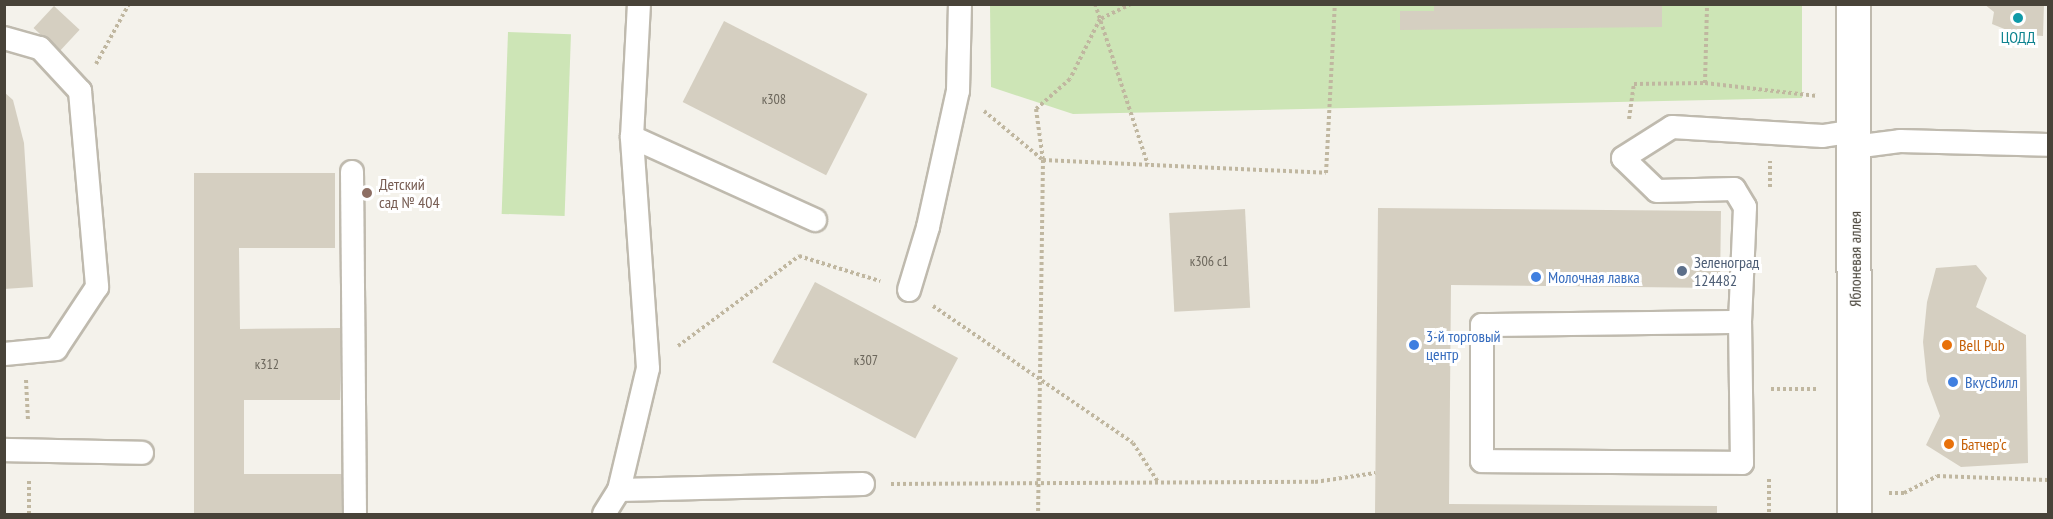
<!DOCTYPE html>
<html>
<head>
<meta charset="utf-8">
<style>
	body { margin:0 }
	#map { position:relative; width:2053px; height:519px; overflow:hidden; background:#f4f2eb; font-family:"PT Sans Narrow",sans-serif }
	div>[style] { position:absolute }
	.green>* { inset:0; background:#cde5b6; transform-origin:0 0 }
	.building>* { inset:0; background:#d5cfc1; transform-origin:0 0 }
	.path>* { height:4px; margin-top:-2px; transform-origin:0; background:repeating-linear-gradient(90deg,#c0b7a0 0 3px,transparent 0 6px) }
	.roads { filter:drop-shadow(2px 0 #bfbaae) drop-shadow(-2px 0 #bfbaae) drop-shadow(0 2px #bfbaae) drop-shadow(0 -2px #bfbaae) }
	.service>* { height:22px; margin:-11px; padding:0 11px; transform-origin:11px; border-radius:11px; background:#fff }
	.minor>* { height:33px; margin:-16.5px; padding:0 16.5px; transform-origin:16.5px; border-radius:16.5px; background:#fff }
	.dots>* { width:16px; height:16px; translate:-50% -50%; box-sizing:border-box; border:3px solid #fff; border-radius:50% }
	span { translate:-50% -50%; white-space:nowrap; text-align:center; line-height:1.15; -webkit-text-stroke:6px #fff; paint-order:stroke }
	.number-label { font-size:14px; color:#6b665b }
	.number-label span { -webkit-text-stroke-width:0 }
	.culture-label { font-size:16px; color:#0d838f }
	.education-label { font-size:16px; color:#785e54 }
	.left { translate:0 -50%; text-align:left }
	.street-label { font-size:16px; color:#484339 }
	.service-label { font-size:16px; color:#4e5e75 }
	.shop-label { font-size:16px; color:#366cbe }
	.food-label { font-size:16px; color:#c56008 }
	.frame { position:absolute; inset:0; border:6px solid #484339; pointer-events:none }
</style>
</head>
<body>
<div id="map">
	<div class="green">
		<i style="clip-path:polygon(990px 5px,1802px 5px,1802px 98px,1073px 114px,991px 87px)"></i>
		<i style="left:508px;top:32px;width:63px;height:182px;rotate:2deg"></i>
	</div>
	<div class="building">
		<i style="clip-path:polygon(1434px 4px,1662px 4px,1662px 27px,1400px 30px,1400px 11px,1434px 11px)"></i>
		<i style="clip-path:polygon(1984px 4px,2044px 4px,2043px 36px,2017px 34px,1992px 24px,1994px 12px)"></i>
		<i style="left:54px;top:6px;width:35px;height:30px;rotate:43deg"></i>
		<i style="left:724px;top:21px;width:161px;height:91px;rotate:27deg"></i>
		<i style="clip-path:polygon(4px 92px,13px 100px,24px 143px,33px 287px,4px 289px)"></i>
		<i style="clip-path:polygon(194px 173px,335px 173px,335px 248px,239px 248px,240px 329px,340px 328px,340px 400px,244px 400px,244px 474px,345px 474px,345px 514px,194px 514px)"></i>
		<i style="clip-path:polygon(1378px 208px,1721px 211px,1720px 288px,1451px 285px,1449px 504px,1717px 506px,1717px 514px,1375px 514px)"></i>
		<i style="left:1245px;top:209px;width:99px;height:76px;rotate:87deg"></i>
		<i style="clip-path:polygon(1976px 265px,1987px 278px,1976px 307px,2026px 335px,2028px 463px,1961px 467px,1926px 445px,1940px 416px,1927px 381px,1923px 342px,1927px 302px,1936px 268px)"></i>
		<i style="left:815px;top:282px;width:162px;height:91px;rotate:28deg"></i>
	</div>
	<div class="path">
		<i style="left:1095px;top:4px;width:169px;rotate:71.8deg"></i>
		<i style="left:1131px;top:4px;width:34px;rotate:154deg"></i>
		<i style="left:1100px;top:19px;width:67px;rotate:116.6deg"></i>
		<i style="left:1070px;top:79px;width:45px;rotate:138.6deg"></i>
		<i style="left:1036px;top:109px;width:51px;rotate:82.2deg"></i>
		<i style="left:1043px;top:160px;width:283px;rotate:2.6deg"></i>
		<i style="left:1326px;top:173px;width:169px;rotate:-87deg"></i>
		<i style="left:96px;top:64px;width:68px;rotate:-61.2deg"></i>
		<i style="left:1705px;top:83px;width:113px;rotate:6.6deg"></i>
		<i style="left:984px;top:111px;width:77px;rotate:39.7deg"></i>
		<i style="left:1043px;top:160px;width:354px;rotate:90.8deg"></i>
		<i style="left:1629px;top:119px;width:35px;rotate:-82deg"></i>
		<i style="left:1634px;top:84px;width:71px;rotate:-0.8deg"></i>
		<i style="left:1705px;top:83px;width:79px;rotate:-88.5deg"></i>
		<i style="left:1770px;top:187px;width:26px;rotate:-90deg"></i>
		<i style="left:933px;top:306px;width:242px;rotate:34.4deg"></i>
		<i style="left:1133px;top:443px;width:46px;rotate:57.3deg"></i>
		<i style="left:678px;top:346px;width:151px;rotate:-36.6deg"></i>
		<i style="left:799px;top:256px;width:85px;rotate:17.2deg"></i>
		<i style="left:26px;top:380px;width:41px;rotate:87.2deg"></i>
		<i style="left:1771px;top:389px;width:46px"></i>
		<i style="left:1769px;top:479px;width:35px;rotate:90deg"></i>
		<i style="left:891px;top:484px;width:424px;rotate:-0.3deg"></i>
		<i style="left:1315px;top:482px;width:61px;rotate:-8.5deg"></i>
		<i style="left:1889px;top:493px;width:15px"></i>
		<i style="left:1904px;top:493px;width:37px;rotate:-27deg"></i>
		<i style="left:1937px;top:476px;width:111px;rotate:2.1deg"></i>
		<i style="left:29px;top:514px;width:35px;rotate:-90deg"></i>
	</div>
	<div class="roads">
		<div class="service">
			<i style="left:4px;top:38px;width:37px;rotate:16deg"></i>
			<i style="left:40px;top:48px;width:59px;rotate:47.1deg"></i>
			<i style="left:80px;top:91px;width:197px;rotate:85deg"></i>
			<i style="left:97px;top:287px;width:74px;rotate:123.5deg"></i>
			<i style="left:56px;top:349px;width:52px;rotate:174.5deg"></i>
			<i style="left:632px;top:137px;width:201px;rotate:24.4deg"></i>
			<i style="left:1854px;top:147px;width:46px;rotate:-7.4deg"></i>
			<i style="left:1900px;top:141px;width:148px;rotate:1.5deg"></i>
			<i style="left:352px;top:172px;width:342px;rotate:89.5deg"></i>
			<i style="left:909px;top:290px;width:66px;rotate:-73.2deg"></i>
			<i style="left:928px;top:227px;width:139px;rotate:-77.6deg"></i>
			<i style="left:958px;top:91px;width:87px;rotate:-88.7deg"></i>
			<i style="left:1740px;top:322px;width:258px;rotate:179.3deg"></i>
			<i style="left:1482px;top:325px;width:136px;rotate:90deg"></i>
			<i style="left:1482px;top:461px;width:260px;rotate:0.4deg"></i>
			<i style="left:1742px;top:463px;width:141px;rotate:-90.8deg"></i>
			<i style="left:1740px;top:322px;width:115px;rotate:-87.5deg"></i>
			<i style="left:1745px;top:207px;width:21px;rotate:-121deg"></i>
			<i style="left:1734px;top:189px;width:77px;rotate:178.5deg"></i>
			<i style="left:1657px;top:191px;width:47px;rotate:-135.9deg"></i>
			<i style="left:1623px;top:158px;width:58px;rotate:-32.3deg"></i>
			<i style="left:1672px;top:127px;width:151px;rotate:3.4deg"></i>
			<i style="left:1823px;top:136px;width:30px;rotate:-9deg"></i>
			<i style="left:4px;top:450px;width:138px;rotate:1.2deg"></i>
			<i style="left:619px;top:490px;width:244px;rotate:-1.4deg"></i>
			<i style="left:604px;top:514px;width:28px;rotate:-58deg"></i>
			<i style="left:619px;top:490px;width:125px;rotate:-76.6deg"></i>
			<i style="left:648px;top:368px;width:232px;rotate:-94deg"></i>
			<i style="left:632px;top:137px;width:133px;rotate:-87deg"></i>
		</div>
		<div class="minor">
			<i style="left:1853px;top:4px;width:510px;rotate:89.89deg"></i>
		</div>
	</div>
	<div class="dots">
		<i style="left:2018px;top:18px;background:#0f9aa8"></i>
		<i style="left:367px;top:193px;background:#8d6e63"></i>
		<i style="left:1682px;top:271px;background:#5c6f8a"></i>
		<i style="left:1536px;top:277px;background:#3f7fe0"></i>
		<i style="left:1414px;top:345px;background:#3f7fe0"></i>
		<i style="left:1947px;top:345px;background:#e8710a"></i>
		<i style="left:1953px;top:382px;background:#3f7fe0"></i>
		<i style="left:1949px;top:444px;background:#e8710a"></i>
	</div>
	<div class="number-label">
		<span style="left:774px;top:99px">к308</span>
		<span style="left:1209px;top:261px">к306 с1</span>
		<span style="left:866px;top:360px">к307</span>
		<span style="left:267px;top:364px">к312</span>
	</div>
	<div class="culture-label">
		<span style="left:2018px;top:37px">ЦОДД</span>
	</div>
	<div class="education-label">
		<span class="left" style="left:379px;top:193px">Детский<br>сад № 404</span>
	</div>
	<div class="street-label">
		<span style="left:1855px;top:259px;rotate:-90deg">Яблоневая аллея</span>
	</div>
	<div class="service-label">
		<span class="left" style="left:1694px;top:271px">Зеленоград<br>124482</span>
	</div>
	<div class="shop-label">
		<span class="left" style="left:1548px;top:277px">Молочная лавка</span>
		<span class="left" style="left:1426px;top:345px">3-й торговый<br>центр</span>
		<span class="left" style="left:1965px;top:382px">ВкусВилл</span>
	</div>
	<div class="food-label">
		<span class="left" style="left:1959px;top:345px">Bell Pub</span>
		<span class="left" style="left:1961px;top:444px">Батчер'с</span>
	</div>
	<div class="frame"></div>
</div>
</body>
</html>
